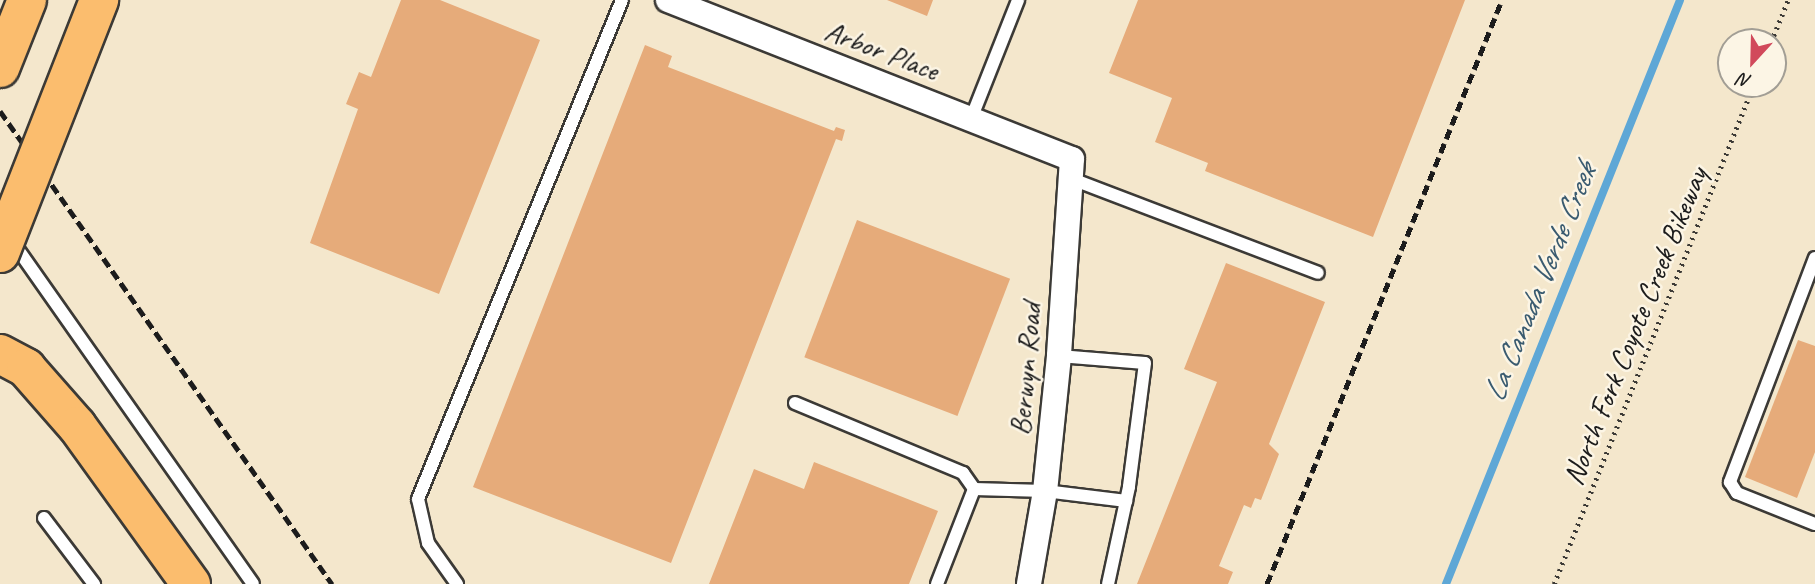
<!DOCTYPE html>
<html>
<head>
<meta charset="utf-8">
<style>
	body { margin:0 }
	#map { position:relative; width:1815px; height:584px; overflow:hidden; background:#f4e7cc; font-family:Caveat,sans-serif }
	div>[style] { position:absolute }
	.stream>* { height:8px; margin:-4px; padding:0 4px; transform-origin:4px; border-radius:4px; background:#5ea7d6 }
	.building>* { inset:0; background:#e6ab7a; transform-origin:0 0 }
	.path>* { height:4.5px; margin-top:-2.25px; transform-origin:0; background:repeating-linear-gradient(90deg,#3c3a36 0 2px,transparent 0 7px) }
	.roads { filter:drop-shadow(2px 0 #3c3a36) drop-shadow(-2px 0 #3c3a36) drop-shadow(0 2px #3c3a36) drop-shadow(0 -2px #3c3a36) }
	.service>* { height:12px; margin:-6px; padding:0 6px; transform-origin:6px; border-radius:6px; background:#fff }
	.minor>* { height:24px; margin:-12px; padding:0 12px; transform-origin:12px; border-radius:12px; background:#fff }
	.primary>* { height:38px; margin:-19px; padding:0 19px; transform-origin:19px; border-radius:19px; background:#fbbd6e }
	.rail>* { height:5px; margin-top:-2.5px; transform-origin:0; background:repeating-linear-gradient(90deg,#1c1c1c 0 10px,transparent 0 15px) }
	.bridges { filter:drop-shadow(2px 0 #3c3a36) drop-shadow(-2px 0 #3c3a36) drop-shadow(0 2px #3c3a36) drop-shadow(0 -2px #3c3a36) }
	.primary-bridge>* { height:38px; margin:-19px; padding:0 19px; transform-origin:19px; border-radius:19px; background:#fbbd6e }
	span { translate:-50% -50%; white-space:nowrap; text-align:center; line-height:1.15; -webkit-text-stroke:5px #fcf5e5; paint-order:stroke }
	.street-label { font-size:30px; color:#1c1c1c }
	.water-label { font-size:32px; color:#3a5b70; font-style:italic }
	.north { position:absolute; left:1717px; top:28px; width:70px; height:70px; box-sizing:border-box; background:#fcf5e5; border:2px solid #a29e95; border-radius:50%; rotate:202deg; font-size:19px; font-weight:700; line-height:28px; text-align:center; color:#1c1c1c }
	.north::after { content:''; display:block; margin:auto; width:24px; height:32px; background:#d1495b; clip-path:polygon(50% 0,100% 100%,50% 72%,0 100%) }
</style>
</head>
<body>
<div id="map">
	<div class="stream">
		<i style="left:1446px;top:584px;width:629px;rotate:-68.16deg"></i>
	</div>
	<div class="building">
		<i style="clip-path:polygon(401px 0,440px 0,540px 40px,439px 294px,310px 243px,358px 109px,346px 104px,359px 72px,371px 77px)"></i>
		<i style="clip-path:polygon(887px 0,933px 0,927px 16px)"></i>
		<i style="clip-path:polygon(1138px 0,1465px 0,1373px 237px,1205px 171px,1208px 163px,1155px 142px,1172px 98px,1109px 73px)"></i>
		<i style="clip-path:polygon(645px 45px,672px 56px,668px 67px,834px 131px,836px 127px,845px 130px,842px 141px,836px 139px,671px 563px,473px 487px)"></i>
		<i style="left:857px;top:220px;width:164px;height:147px;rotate:21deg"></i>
		<i style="clip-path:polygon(1226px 263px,1325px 302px,1269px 444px,1279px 454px,1261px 500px,1255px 498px,1251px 508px,1244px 505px,1219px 566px,1233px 572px,1228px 584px,1137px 584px,1217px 382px,1184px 369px)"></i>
		<i style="clip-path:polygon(1798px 340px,1815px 346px,1815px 452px,1797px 498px,1745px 477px)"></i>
		<i style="clip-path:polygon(814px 462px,938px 511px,909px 584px,709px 584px,754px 469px,804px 489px)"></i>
	</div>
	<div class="path">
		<i style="left:1771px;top:42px;width:45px;rotate:-68deg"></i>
		<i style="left:1554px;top:584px;width:539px;rotate:-68.2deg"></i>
	</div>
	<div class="roads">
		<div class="service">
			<i style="left:971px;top:119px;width:128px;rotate:-68.4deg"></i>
			<i style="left:1072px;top:179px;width:263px;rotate:20.9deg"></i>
			<i style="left:12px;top:241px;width:419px;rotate:54.9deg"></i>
			<i style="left:1815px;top:258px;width:240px;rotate:110.8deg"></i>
			<i style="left:1730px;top:482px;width:13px;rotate:58deg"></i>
			<i style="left:1737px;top:493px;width:84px;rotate:21.7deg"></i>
			<i style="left:1059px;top:356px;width:86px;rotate:4.7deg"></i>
			<i style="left:1145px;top:363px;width:125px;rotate:97.4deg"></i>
			<i style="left:1129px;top:487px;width:99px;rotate:102.2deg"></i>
			<i style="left:795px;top:403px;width:182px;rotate:22.6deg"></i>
			<i style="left:963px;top:473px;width:19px;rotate:55deg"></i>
			<i style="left:44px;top:518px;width:83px;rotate:52.9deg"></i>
			<i style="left:457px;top:584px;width:50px;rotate:-125.3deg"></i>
			<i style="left:428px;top:543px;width:45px;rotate:-102.8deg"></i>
			<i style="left:418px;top:499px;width:539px;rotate:-67.76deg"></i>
			<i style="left:937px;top:584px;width:102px;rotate:-68.7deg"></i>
			<i style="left:974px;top:489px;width:71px;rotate:1.6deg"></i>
			<i style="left:1045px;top:491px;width:82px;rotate:7deg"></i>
		</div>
		<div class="minor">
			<i style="left:668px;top:0;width:434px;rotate:21.5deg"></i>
			<i style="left:1072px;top:159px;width:197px;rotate:93.8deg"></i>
			<i style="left:1059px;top:356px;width:136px;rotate:95.9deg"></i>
			<i style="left:1045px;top:491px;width:94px;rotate:99.8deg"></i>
		</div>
		<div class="primary">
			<i style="left:0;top:68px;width:73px;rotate:-68.3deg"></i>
			<i style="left:0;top:354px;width:30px;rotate:28deg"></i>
			<i style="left:26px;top:368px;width:77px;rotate:48.7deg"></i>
			<i style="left:77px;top:426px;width:195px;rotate:54.2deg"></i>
		</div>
	</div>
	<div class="rail">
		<i style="left:0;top:111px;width:578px;rotate:54.93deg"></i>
		<i style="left:1267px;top:584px;width:630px;rotate:-68.08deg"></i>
	</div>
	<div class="bridges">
		<div class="primary-bridge">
			<i style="left:0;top:253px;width:272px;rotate:-68.6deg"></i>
		</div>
	</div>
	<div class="street-label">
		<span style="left:882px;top:50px;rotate:21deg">Arbor Place</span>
		<span style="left:1635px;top:326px;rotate:-68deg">North Fork Coyote Creek Bikeway</span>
		<span style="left:1025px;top:369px;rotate:-85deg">Berwyn Road</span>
	</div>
	<div class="water-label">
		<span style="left:1540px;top:283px;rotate:-68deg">La Canada Verde Creek</span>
	</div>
	<div class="north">N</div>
</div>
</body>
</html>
